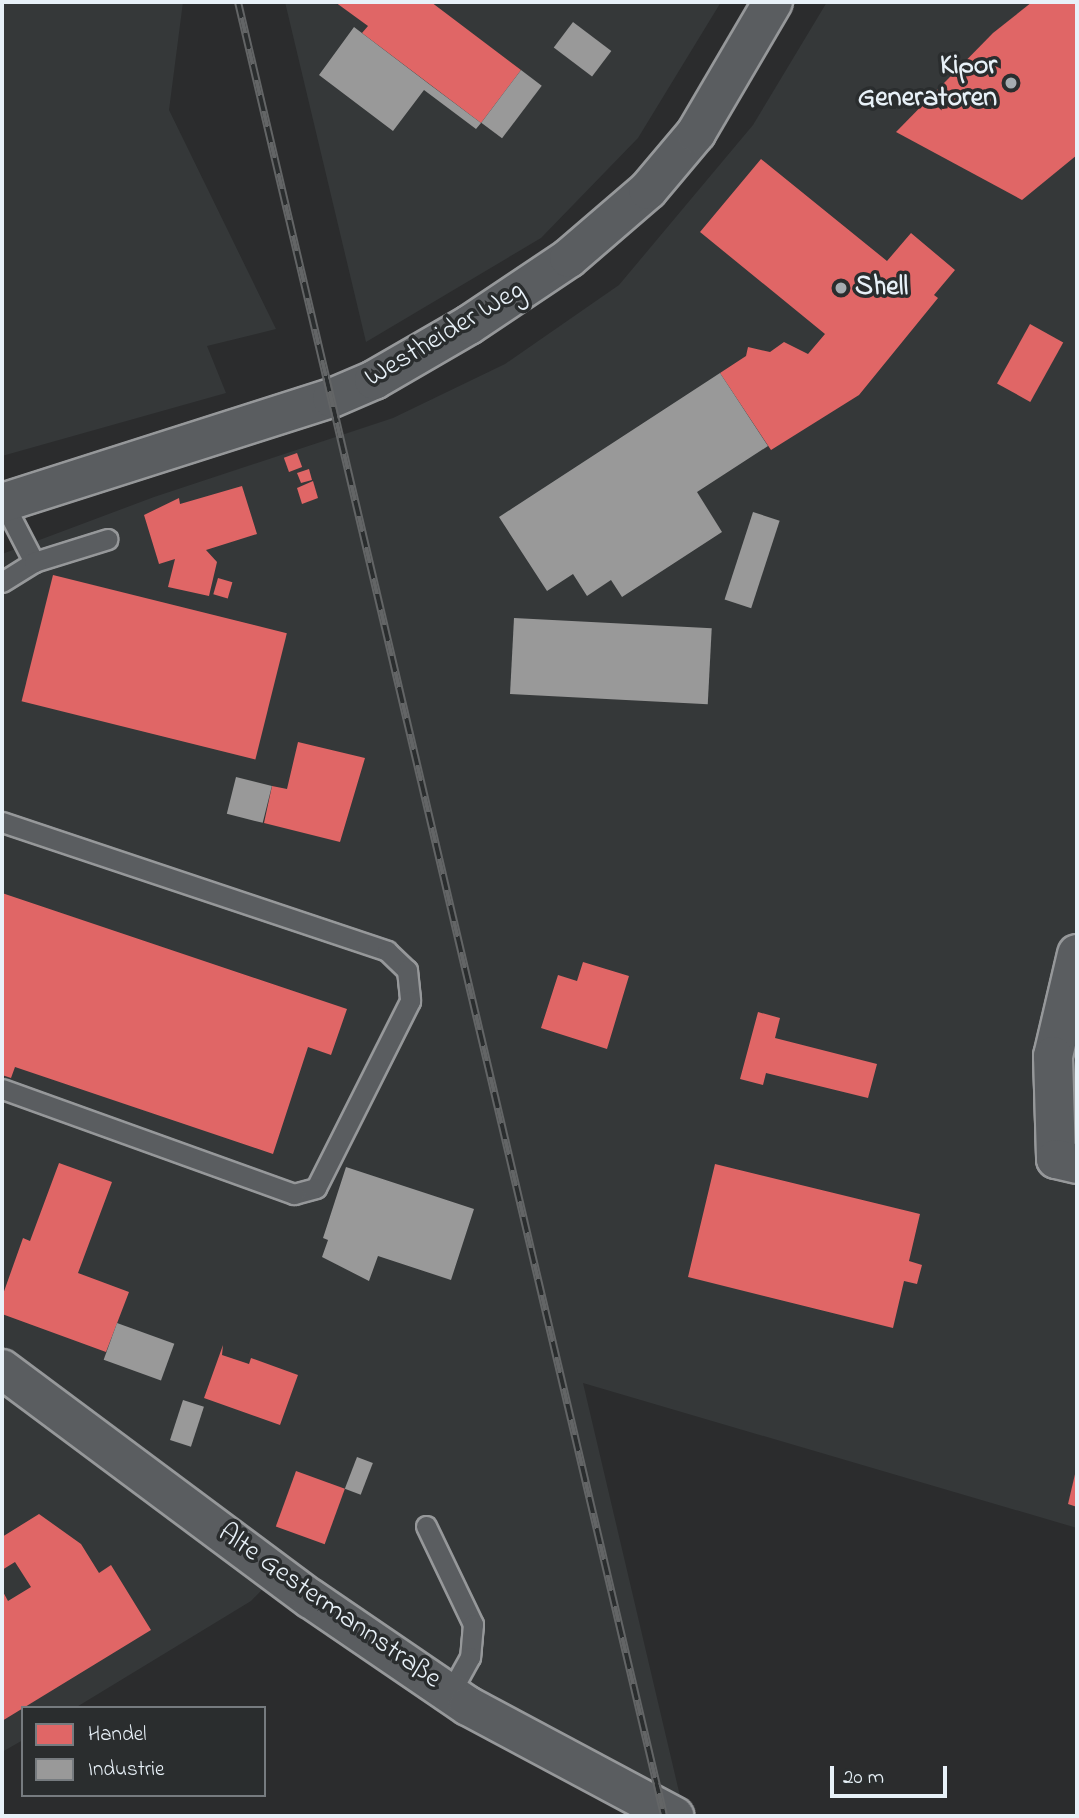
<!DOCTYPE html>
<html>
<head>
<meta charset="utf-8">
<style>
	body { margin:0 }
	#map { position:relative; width:1079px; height:1818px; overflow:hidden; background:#2b2c2d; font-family:"Indie Flower",sans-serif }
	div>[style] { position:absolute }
	.built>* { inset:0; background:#353839 }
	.shops>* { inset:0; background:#e06666; transform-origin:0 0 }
	.industry>* { inset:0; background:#999; transform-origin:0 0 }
	.roads { filter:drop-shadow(2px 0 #96989a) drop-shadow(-2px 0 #96989a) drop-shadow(0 2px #96989a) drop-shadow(0 -2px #96989a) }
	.service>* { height:19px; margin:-9.5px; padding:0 9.5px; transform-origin:9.5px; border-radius:9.5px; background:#5a5d60 }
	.minor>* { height:38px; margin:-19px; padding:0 19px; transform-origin:19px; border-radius:19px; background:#5a5d60 }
	.primary>* { height:38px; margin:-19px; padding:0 19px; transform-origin:19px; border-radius:19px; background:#5a5d60 }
	.rail>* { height:8px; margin-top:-4px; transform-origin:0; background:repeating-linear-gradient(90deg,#2a2d2e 0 16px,#636566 0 32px); box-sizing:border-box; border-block:2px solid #636566 }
	.dots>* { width:19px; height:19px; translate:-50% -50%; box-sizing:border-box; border:4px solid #2a2d2e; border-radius:50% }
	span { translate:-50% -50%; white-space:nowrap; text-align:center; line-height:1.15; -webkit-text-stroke:7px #2a2d2e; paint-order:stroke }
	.poi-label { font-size:28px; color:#e8f1f8; font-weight:700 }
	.right { translate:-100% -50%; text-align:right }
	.left { translate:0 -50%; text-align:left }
	.street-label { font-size:28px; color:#e8f1f8 }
	.frame { position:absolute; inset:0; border:4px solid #e8f1f8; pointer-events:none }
	.legend { position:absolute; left:21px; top:1706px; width:245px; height:91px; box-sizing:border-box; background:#2a2d2e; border:2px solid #767b7f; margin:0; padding:9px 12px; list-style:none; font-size:21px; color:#e8f1f8 }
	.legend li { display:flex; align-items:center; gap:14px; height:35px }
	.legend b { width:35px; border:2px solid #767b7f }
	.scale { position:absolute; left:830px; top:1766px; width:117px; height:32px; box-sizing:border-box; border:4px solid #e8f1f8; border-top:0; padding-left:9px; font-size:21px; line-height:24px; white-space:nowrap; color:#e8f1f8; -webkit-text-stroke:5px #2a2d2e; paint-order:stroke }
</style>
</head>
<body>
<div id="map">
	<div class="built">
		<i style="clip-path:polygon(2px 2px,183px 2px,169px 110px,276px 329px,207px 346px,226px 393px,2px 456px)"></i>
		<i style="clip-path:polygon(285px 2px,721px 2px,638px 138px,541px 238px,366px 342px)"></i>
		<i style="clip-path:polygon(827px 2px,1077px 2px,1077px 1528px,583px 1383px,680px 1796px,460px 1683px,289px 1562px,251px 1601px,75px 1708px,23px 1708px,23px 1740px,2px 1752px,2px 554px,154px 497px,393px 418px,505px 364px,619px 285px,753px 125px)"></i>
	</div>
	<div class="shops">
		<i style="clip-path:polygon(335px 2px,431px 2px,521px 70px,481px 123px,362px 33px,368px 26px)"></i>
		<i style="clip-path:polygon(1032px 2px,1077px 2px,1077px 155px,1022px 200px,896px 132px,993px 33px)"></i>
		<i style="clip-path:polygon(761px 159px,887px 261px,911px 233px,955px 270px,934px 295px,938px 298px,859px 395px,771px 450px,720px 373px,746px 356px,748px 347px,770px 352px,784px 342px,808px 354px,825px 334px,700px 232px)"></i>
		<i style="left:1030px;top:324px;width:38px;height:68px;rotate:29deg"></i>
		<i style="left:297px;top:453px;width:15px;height:14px;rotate:70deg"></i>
		<i style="clip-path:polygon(309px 469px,312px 480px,301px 483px,297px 473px)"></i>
		<i style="clip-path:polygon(313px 481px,318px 498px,302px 504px,297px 488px)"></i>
		<i style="clip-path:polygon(242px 486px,257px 534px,206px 550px,217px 562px,209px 596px,168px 587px,175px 559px,159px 564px,144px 515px,179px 498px,180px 504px)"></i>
		<i style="left:53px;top:575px;width:241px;height:130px;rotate:14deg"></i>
		<i style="left:218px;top:578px;width:15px;height:17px;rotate:16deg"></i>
		<i style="clip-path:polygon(298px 742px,365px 758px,340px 842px,264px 823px,272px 786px,287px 789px)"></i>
		<i style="clip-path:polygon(2px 893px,347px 1009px,331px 1055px,308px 1047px,273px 1154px,15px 1067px,11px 1078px,2px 1075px)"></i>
		<i style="clip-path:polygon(583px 962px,629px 976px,607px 1049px,541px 1028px,558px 975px,577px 981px)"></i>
		<i style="clip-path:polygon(758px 1012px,780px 1018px,775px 1038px,877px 1064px,868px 1098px,766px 1073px,763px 1085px,740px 1079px)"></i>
		<i style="clip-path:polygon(59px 1163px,112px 1182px,78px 1273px,129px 1292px,106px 1352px,2px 1314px,2px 1297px,23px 1238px,30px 1241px)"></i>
		<i style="clip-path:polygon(715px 1164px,920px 1214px,909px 1261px,922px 1265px,917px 1284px,904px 1281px,893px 1328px,688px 1277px)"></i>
		<i style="clip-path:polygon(223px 1345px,222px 1355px,249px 1364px,251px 1358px,298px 1375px,280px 1425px,204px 1398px)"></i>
		<i style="clip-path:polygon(1076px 1470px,1077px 1470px,1077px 1507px,1068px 1504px)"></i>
		<i style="left:296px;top:1471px;width:52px;height:59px;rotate:20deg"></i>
		<i style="clip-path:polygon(39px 1514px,81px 1544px,99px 1573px,111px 1565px,151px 1630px,2px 1721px,2px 1590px,8px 1601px,31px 1587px,15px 1562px,2px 1570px,2px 1537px)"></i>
	</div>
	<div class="industry">
		<i style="left:573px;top:22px;width:48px;height:32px;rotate:37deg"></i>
		<i style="clip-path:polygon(354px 27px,429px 84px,481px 123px,476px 129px,424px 90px,393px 131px,319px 75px)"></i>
		<i style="left:521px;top:70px;width:26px;height:66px;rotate:37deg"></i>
		<i style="clip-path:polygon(720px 373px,768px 446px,697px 492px,722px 532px,622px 597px,611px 580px,587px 596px,573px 574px,547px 591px,499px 517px)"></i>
		<i style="left:753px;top:512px;width:28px;height:92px;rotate:18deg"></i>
		<i style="left:514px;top:618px;width:198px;height:76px;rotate:3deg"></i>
		<i style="left:236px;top:777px;width:37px;height:38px;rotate:14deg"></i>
		<i style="clip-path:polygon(346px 1167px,474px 1209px,451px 1280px,378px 1256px,369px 1281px,322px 1257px,328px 1240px,323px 1238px)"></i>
		<i style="left:117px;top:1323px;width:61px;height:39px;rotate:20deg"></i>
		<i style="left:183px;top:1400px;width:22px;height:42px;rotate:18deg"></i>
		<i style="left:357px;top:1457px;width:17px;height:34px;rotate:21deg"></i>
	</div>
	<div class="roads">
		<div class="service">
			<i style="left:3px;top:502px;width:68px;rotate:62.7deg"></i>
			<i style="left:2px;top:582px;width:38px;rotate:-32deg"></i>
			<i style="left:34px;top:562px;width:77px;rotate:-17.3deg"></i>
			<i style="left:2px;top:822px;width:406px;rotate:18.5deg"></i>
			<i style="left:387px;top:951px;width:28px;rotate:44deg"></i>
			<i style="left:407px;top:970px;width:31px;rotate:84deg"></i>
			<i style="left:410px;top:1001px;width:209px;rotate:116.7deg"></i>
			<i style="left:316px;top:1188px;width:23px;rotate:165deg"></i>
			<i style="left:294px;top:1194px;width:310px;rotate:-160.2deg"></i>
			<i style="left:426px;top:1526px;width:109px;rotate:64.4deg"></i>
			<i style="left:473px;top:1624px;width:33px;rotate:95deg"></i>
			<i style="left:470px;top:1657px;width:39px;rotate:119deg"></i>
		</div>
		<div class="minor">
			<i style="left:1077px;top:954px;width:105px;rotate:103.2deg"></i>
			<i style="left:1053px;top:1056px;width:103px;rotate:88.3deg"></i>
			<i style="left:1056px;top:1159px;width:22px;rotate:13deg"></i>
			<i style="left:2px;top:1369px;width:385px;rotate:36.7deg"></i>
			<i style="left:311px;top:1599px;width:190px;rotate:34.3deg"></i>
			<i style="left:468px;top:1706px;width:234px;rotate:28.1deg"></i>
		</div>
		<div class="primary">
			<i style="left:2px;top:503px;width:346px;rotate:-17.7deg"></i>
			<i style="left:332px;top:398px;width:46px;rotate:-23.2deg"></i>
			<i style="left:374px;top:380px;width:110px;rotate:-30.1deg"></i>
			<i style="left:469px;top:325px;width:120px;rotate:-33.8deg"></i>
			<i style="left:569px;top:258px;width:104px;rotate:-40.7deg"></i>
			<i style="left:648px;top:190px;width:75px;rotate:-49.9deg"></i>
			<i style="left:696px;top:133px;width:152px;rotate:-59.6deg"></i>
		</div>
	</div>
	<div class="rail">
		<i style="left:238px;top:2px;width:1863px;rotate:76.78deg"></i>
	</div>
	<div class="dots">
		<i style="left:1011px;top:83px;background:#a6acb1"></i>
		<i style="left:841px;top:288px;background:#a6acb1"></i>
	</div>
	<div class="poi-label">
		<span class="right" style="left:997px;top:83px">Kipor<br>Generatoren</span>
		<span class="left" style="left:855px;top:288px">Shell</span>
	</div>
	<div class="street-label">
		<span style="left:445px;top:335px;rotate:-31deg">Westheider Weg</span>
		<span style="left:329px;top:1607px;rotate:35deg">Alte Gestermannstraße</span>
	</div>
	<div class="frame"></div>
	<ul class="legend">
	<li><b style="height:19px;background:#e06666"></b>Handel</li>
	<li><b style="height:19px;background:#999"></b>Industrie</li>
	</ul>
	<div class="scale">20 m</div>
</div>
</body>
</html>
